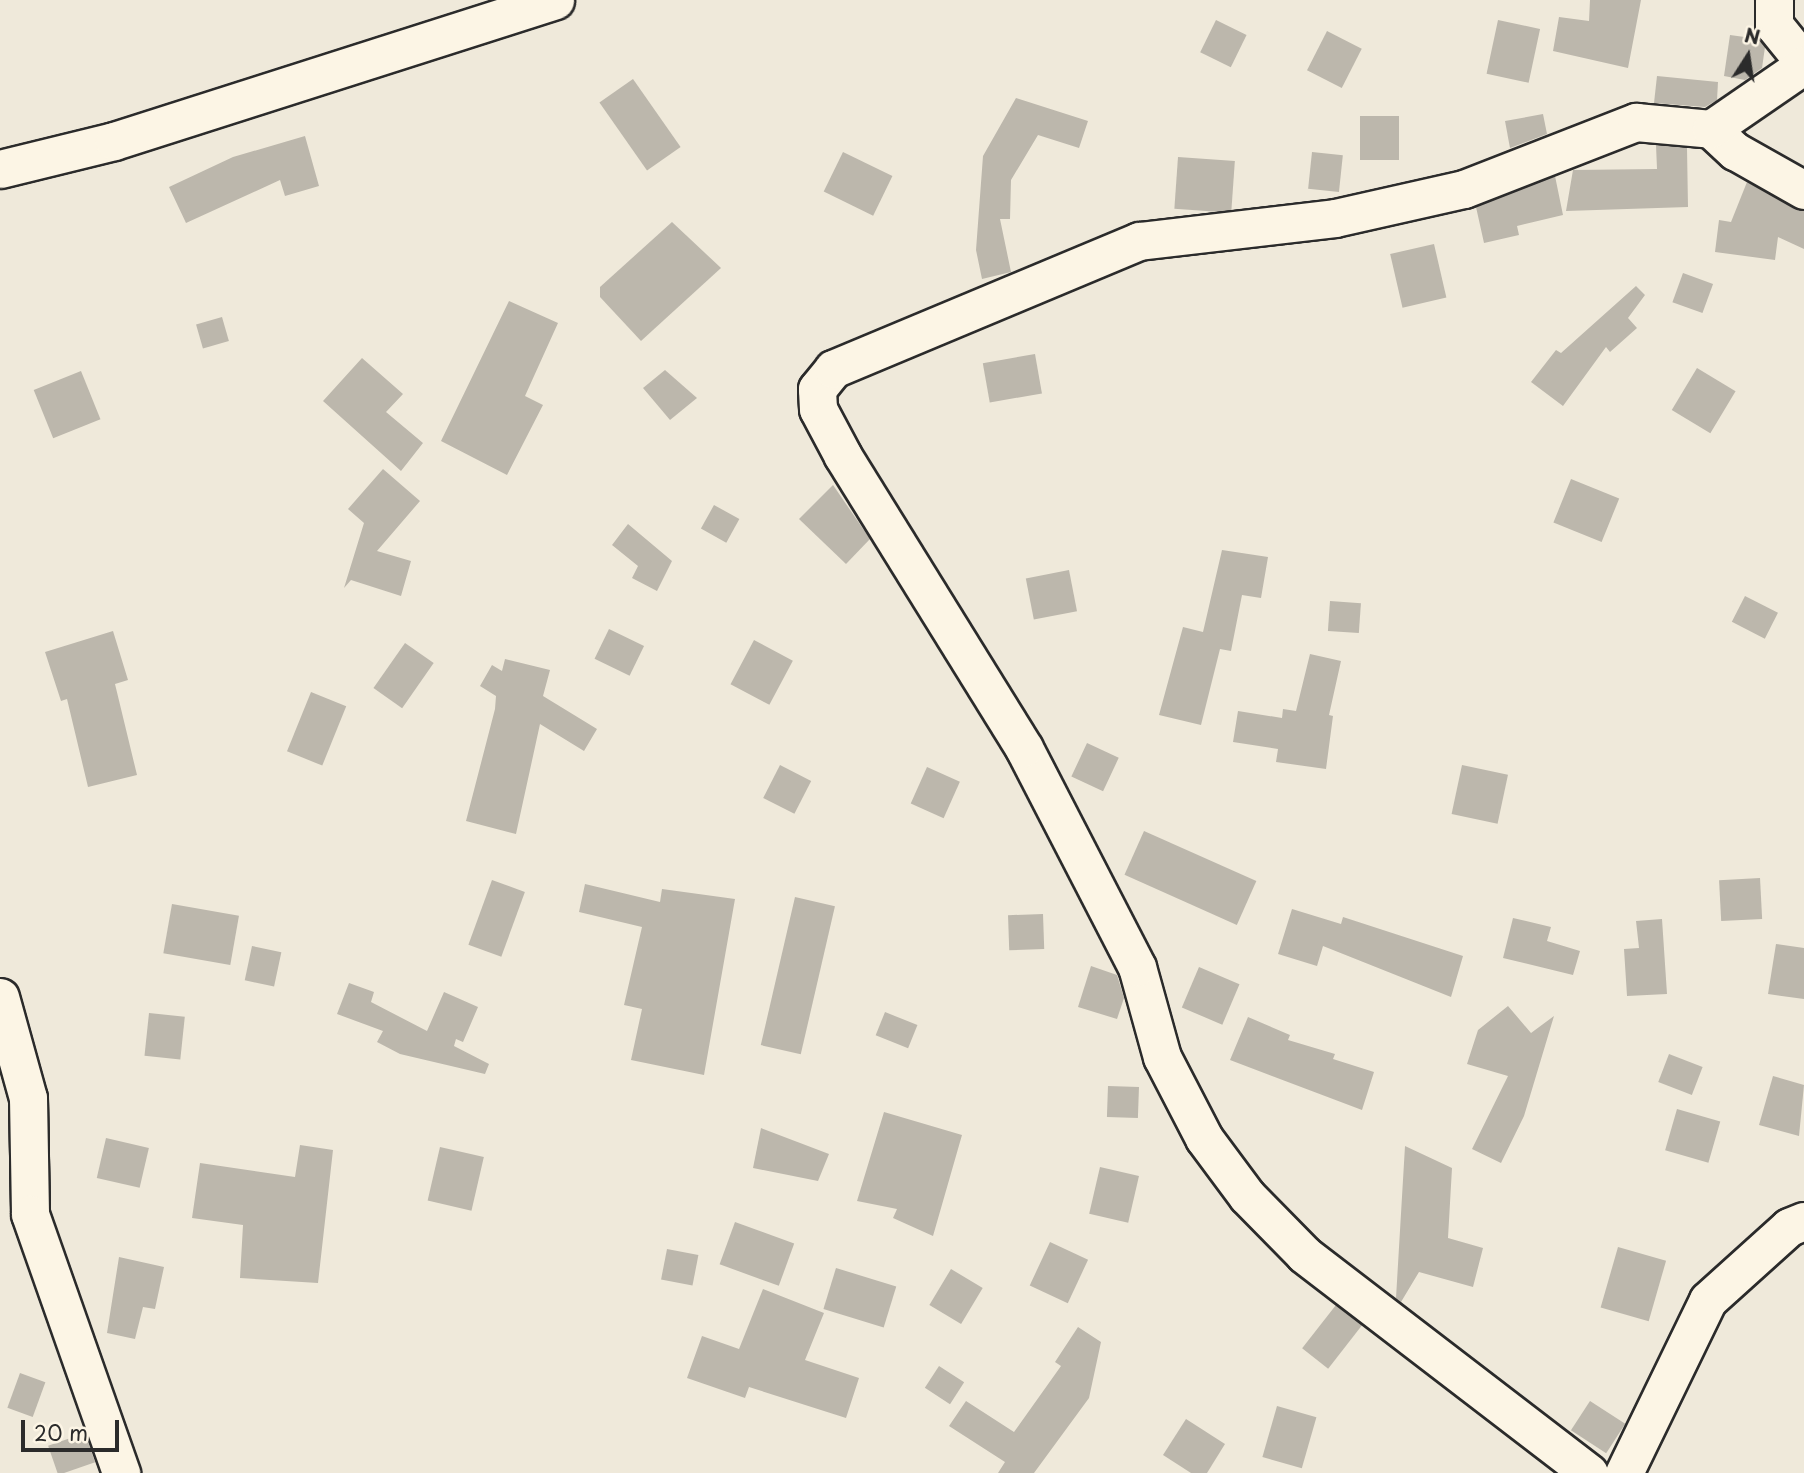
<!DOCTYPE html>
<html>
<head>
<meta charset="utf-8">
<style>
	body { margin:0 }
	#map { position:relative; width:1804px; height:1473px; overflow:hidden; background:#efe9da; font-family:"Playpen Sans",sans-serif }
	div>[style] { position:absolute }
	.building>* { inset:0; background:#bcb7ac; transform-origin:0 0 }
	.roads { filter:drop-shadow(2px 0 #2b2b2b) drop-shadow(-2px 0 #2b2b2b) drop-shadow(0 2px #2b2b2b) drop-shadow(0 -2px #2b2b2b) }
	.minor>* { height:37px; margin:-18.5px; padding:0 18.5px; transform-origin:18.5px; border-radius:18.5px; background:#fcf5e5 }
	span { translate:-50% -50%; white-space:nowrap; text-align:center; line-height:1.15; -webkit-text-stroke:5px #fcf5e5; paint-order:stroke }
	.north { position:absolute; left:1713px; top:21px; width:70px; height:70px; -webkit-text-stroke:5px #fcf5e5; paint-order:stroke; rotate:12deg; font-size:19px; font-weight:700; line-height:28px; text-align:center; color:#2b2b2b }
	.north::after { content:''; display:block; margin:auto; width:24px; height:32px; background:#2b2b2b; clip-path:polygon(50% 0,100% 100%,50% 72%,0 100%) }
	.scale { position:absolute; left:21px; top:1420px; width:98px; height:32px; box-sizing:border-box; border:4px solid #2b2b2b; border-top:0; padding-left:9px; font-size:21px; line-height:24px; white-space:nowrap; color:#2b2b2b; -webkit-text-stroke:5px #fcf5e5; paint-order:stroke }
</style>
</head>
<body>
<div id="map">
	<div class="building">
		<i style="clip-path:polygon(1590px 0,1641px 0,1628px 68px,1553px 51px,1559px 17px,1589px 21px)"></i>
		<i style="left:1216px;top:20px;width:34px;height:36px;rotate:26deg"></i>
		<i style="left:1498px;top:20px;width:43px;height:55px;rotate:12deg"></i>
		<i style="left:1327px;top:31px;width:39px;height:44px;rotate:27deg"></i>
		<i style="clip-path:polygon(1730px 35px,1759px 39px,1765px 47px,1762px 68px,1745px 80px,1724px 76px)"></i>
		<i style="clip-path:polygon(1657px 76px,1718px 82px,1717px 100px,1705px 107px,1654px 103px)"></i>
		<i style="left:633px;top:79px;width:83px;height:41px;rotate:55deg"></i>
		<i style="clip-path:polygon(1016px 98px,1088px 121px,1079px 148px,1038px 135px,1011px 180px,1010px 219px,1000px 219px,1011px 272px,982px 279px,976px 250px,983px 156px)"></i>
		<i style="clip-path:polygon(1543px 114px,1547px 134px,1510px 148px,1505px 121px)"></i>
		<i style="left:1360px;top:116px;width:39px;height:44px"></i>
		<i style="clip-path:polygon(305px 136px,319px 186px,285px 196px,280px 180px,186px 223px,169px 187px,233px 157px)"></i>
		<i style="clip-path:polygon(1656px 145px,1687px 148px,1688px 207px,1566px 211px,1573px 170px,1657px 169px)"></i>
		<i style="left:843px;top:152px;width:55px;height:44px;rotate:26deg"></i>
		<i style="left:1312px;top:152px;width:31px;height:37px;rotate:6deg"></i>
		<i style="left:1178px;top:157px;width:57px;height:52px;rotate:4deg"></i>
		<i style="clip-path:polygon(1555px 176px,1563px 215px,1517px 226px,1519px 235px,1484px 243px,1476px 207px)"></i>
		<i style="clip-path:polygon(1747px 182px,1804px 211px,1804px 249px,1778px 237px,1775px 260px,1715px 252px,1719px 220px,1731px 222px)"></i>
		<i style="clip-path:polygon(672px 222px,721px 268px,641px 341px,600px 297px,600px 287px)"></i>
		<i style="left:1434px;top:244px;width:55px;height:45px;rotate:77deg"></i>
		<i style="left:1683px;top:273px;width:32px;height:31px;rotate:20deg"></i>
		<i style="clip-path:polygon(1636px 286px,1645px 295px,1628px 318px,1637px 328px,1610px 352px,1606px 347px,1563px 406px,1531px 382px,1556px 350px,1561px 353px)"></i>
		<i style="clip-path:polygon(509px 301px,558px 323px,525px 396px,543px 405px,507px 475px,441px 441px)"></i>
		<i style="left:222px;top:317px;width:25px;height:27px;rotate:74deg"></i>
		<i style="left:1035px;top:354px;width:40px;height:53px;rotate:80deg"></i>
		<i style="clip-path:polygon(362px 358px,403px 394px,386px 412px,423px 443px,401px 471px,323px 401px)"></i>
		<i style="left:1697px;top:368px;width:45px;height:49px;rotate:31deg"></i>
		<i style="clip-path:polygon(665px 370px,697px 398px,670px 420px,643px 388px)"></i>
		<i style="left:81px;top:371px;width:52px;height:51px;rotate:68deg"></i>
		<i style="clip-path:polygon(383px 469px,420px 501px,377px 551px,411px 561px,401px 596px,351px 580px,344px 588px,364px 523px,348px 509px)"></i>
		<i style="left:1571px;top:479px;width:52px;height:47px;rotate:22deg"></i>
		<i style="clip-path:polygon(833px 485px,870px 539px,846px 564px,799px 519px)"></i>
		<i style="left:714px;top:505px;width:29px;height:27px;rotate:29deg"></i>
		<i style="clip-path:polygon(628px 524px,672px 561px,657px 591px,632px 578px,638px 566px,612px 545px)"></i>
		<i style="clip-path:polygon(1222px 550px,1268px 557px,1261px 598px,1242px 595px,1231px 651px,1220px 649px,1201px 725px,1159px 715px,1183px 627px,1203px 632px)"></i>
		<i style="left:1069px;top:570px;width:42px;height:44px;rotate:79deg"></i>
		<i style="left:1745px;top:596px;width:37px;height:29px;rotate:27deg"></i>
		<i style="left:1330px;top:601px;width:31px;height:30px;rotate:4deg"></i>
		<i style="left:609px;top:629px;width:39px;height:33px;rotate:26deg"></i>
		<i style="clip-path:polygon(113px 631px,128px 680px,115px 684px,137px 775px,88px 787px,67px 699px,61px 701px,45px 652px)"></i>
		<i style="left:754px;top:640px;width:44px;height:50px;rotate:28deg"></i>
		<i style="left:405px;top:643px;width:35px;height:55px;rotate:35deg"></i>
		<i style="clip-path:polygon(1310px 654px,1341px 661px,1329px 715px,1333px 716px,1326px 769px,1276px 762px,1278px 749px,1233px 742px,1238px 711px,1282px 718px,1283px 709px,1296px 711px)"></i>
		<i style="clip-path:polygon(505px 659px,550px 670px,543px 696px,597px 729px,584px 751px,540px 724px,516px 834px,466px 821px,495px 709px,496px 696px,480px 686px,492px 665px,502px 671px)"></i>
		<i style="left:311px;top:692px;width:38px;height:64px;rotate:22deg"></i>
		<i style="left:1087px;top:743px;width:35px;height:37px;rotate:25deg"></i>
		<i style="left:780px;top:765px;width:35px;height:37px;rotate:27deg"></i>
		<i style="left:1462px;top:765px;width:47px;height:50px;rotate:12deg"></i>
		<i style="left:927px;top:767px;width:36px;height:40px;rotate:24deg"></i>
		<i style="left:1144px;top:831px;width:123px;height:48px;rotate:24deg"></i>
		<i style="left:1760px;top:878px;width:41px;height:41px;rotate:87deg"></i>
		<i style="left:492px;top:880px;width:35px;height:69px;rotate:20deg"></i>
		<i style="clip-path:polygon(585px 884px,660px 902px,662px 889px,735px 899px,704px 1075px,631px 1060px,642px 1009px,624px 1005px,642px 927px,579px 912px)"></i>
		<i style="left:795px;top:897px;width:41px;height:152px;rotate:13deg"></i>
		<i style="left:172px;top:904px;width:68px;height:50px;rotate:10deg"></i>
		<i style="clip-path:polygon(1292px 909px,1341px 924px,1343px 917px,1463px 956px,1451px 997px,1323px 946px,1317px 966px,1278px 954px)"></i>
		<i style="left:1043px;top:914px;width:35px;height:35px;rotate:88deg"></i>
		<i style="clip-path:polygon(1513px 918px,1551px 927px,1547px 941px,1580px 951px,1573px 975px,1503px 958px)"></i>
		<i style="clip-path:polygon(1662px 919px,1667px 994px,1627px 996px,1624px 949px,1639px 948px,1636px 921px)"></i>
		<i style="clip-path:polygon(1776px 944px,1804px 948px,1804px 999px,1768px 994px)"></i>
		<i style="left:252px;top:946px;width:30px;height:35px;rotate:12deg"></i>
		<i style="clip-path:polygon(1091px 966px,1117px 975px,1124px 998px,1117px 1019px,1078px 1007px)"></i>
		<i style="left:1199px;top:967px;width:44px;height:44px;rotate:23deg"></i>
		<i style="clip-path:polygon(349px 983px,374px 992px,371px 1002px,427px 1031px,444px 992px,478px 1007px,463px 1042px,456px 1039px,454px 1046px,489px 1064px,485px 1074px,400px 1054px,377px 1042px,383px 1031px,337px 1014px)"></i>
		<i style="clip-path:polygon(1508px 1006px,1531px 1033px,1554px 1016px,1524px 1116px,1501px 1163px,1472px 1149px,1508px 1076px,1467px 1064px,1478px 1030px)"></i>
		<i style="left:885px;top:1012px;width:35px;height:25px;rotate:22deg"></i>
		<i style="left:149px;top:1013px;width:36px;height:43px;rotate:6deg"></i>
		<i style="clip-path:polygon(1248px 1017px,1290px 1035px,1288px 1040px,1335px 1054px,1333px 1059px,1374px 1072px,1362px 1110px,1230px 1060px)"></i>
		<i style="left:1669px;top:1054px;width:36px;height:30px;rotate:21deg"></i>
		<i style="clip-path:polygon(1773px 1076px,1804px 1085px,1799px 1136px,1759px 1125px)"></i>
		<i style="left:1108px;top:1086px;width:31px;height:31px;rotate:2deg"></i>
		<i style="left:1677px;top:1109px;width:45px;height:43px;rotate:16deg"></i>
		<i style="clip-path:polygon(884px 1112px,962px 1135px,933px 1236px,893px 1218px,897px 1209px,857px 1201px)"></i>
		<i style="clip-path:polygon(761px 1128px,829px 1154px,818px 1181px,753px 1168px)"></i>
		<i style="left:106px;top:1138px;width:44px;height:41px;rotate:13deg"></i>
		<i style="clip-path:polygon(300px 1145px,333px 1150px,318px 1283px,240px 1278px,243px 1225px,192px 1218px,200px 1163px,295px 1177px)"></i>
		<i style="clip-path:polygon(1405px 1146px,1452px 1168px,1448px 1238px,1483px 1248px,1473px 1287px,1419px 1272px,1401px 1302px,1396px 1298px)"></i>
		<i style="left:440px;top:1147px;width:45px;height:55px;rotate:13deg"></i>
		<i style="left:1100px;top:1167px;width:40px;height:48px;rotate:13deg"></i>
		<i style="left:735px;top:1222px;width:63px;height:45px;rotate:20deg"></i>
		<i style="left:1050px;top:1242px;width:42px;height:48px;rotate:25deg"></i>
		<i style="left:1618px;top:1247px;width:50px;height:63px;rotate:16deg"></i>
		<i style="left:667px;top:1249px;width:32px;height:31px;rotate:11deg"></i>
		<i style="clip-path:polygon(119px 1257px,164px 1267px,155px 1309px,143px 1307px,135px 1339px,107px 1333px)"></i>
		<i style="left:836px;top:1268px;width:63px;height:43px;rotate:17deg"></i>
		<i style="left:951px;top:1269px;width:37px;height:42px;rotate:31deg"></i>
		<i style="clip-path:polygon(763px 1289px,824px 1313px,805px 1360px,859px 1378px,846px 1418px,749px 1387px,745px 1398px,687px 1378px,702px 1336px,739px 1349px)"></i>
		<i style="left:1336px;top:1305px;width:33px;height:55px;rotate:38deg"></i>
		<i style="clip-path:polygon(1078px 1327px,1101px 1342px,1089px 1398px,1034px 1473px,998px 1473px,1005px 1462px,949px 1426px,966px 1401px,1014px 1432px,1061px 1366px,1055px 1362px)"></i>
		<i style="left:939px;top:1366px;width:30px;height:26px;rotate:33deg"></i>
		<i style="left:20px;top:1373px;width:27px;height:37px;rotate:20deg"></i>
		<i style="left:1590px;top:1401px;width:42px;height:35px;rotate:33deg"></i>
		<i style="left:1277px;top:1406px;width:41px;height:53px;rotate:16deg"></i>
		<i style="clip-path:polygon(1186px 1419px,1225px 1444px,1207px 1473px,1191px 1473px,1163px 1455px)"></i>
		<i style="left:85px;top:1433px;width:31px;height:39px;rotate:71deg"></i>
	</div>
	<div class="roads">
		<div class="minor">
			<i style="left:1774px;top:0;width:25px;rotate:90deg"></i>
			<i style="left:1774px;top:25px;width:48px;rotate:51deg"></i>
			<i style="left:1711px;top:129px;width:33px;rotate:43deg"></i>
			<i style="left:1735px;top:151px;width:79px;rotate:29.5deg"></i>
			<i style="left:0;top:169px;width:117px;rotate:-13.8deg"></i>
			<i style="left:114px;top:141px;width:463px;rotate:-17.7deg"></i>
			<i style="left:0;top:997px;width:105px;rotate:74.5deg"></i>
			<i style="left:28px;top:1098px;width:116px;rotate:89deg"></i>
			<i style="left:30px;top:1214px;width:275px;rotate:70.6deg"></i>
			<i style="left:1589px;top:1473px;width:359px;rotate:-142.5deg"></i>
			<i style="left:1304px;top:1254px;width:81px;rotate:-134.5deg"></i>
			<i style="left:1247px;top:1196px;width:72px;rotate:-126.6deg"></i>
			<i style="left:1204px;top:1138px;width:91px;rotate:-117.4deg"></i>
			<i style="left:1162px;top:1057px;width:93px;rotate:-105.5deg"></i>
			<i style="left:1137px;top:967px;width:246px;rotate:-117.3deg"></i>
			<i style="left:1024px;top:748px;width:344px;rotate:-121.8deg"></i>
			<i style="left:843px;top:456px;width:53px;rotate:-118deg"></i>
			<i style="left:818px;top:409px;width:20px;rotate:-93deg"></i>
			<i style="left:817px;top:389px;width:26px;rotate:-51deg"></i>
			<i style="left:833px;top:369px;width:332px;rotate:-22.7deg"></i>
			<i style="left:1139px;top:241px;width:197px;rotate:-6.7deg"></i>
			<i style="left:1335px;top:218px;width:132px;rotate:-12.7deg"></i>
			<i style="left:1464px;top:189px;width:185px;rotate:-21.3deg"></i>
			<i style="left:1636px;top:122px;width:75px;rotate:5.3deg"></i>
			<i style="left:1711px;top:129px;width:113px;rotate:-34.5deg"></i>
			<i style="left:1624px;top:1473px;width:192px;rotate:-64.1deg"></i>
			<i style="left:1708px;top:1300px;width:109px;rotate:-42deg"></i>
			<i style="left:1789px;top:1227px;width:16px;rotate:-22deg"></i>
		</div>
	</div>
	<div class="north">N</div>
	<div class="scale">20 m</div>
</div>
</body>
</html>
